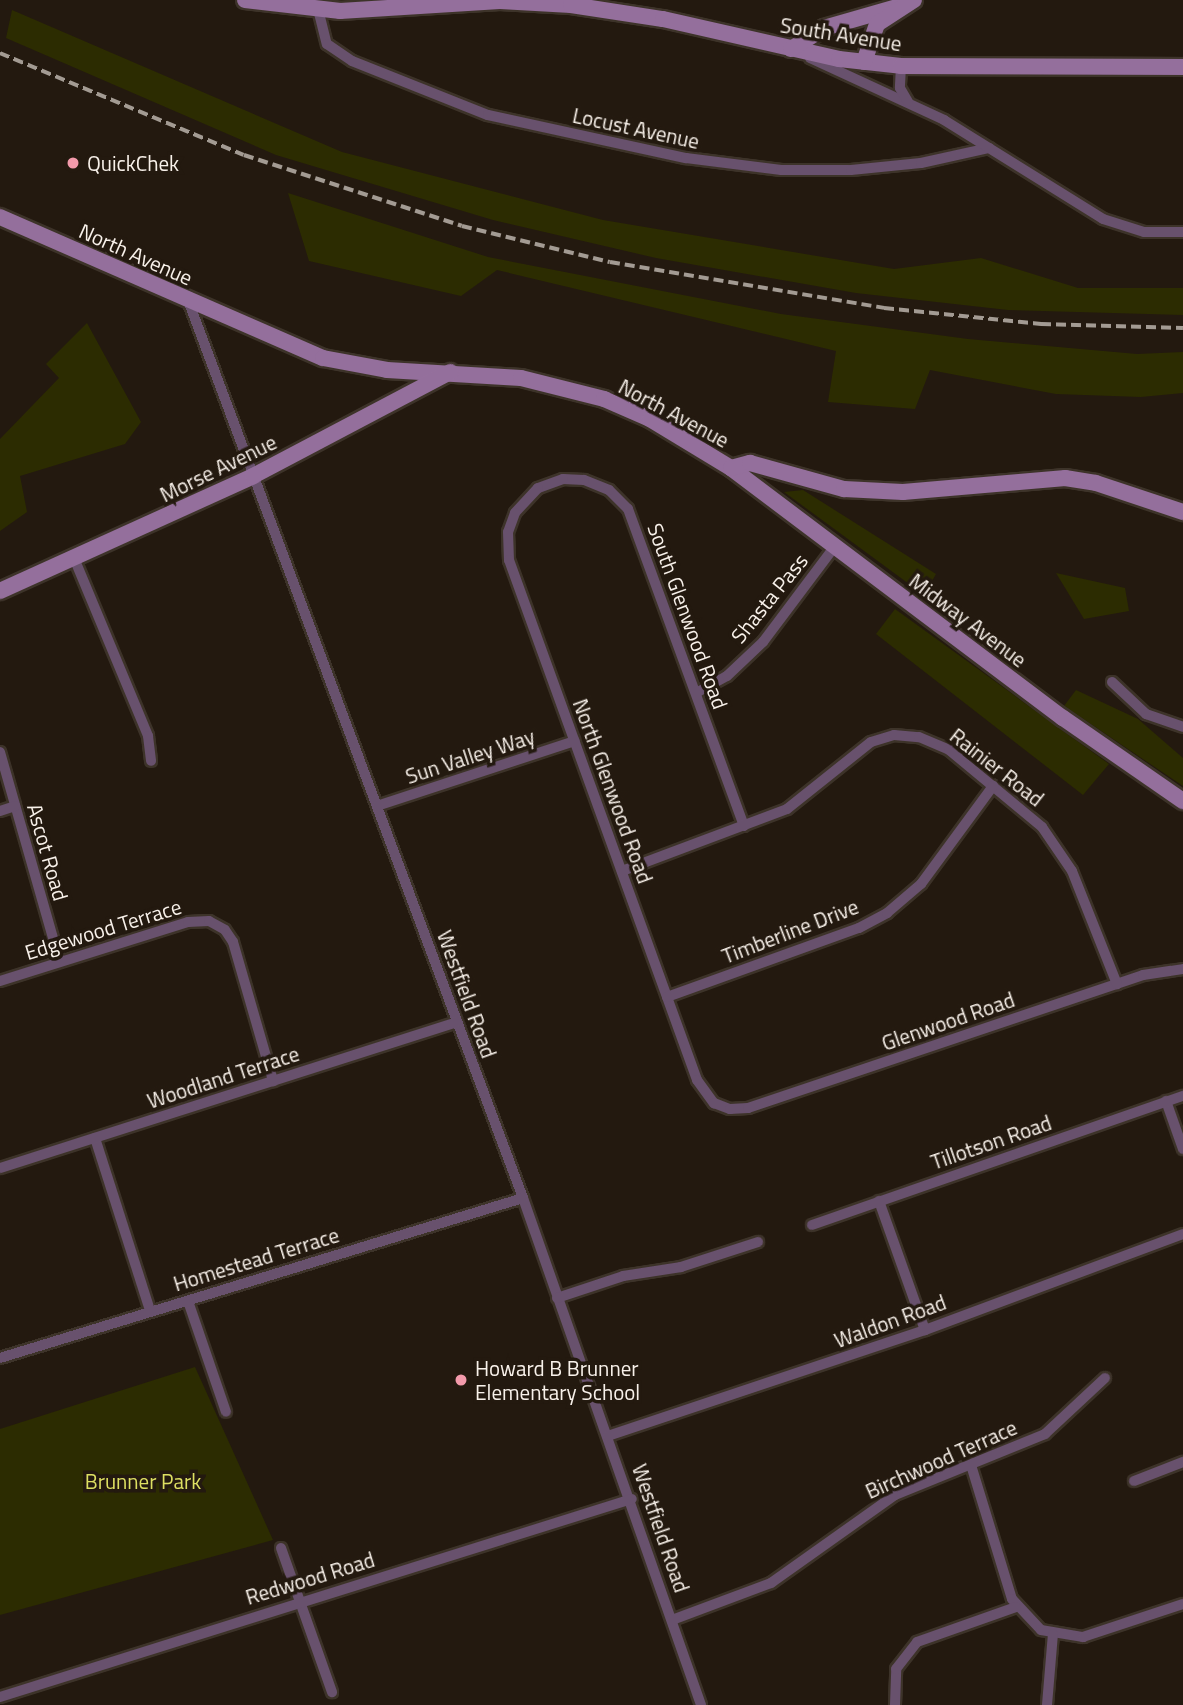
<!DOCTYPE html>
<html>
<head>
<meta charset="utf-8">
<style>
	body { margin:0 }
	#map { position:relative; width:1183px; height:1705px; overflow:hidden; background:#23190f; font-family:"Titillium Web",sans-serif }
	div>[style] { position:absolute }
	.green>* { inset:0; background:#2c2c01 }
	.roads { filter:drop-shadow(2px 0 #3d3329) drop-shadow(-2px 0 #3d3329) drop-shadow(0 2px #3d3329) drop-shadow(0 -2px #3d3329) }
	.street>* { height:10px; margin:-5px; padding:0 5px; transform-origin:5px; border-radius:5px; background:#68516d }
	.secondary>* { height:16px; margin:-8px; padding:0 8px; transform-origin:8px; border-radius:8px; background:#946f9c }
	.rail>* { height:3.5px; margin-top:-1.75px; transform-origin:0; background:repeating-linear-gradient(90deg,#a39b93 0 10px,transparent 0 15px) }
	.dots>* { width:19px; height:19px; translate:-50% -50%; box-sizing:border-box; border:4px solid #23190f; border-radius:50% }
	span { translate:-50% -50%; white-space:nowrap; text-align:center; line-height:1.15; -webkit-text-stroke:7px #23190f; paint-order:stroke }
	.street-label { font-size:21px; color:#f8f1ea }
	.poi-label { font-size:21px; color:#f8f1ea }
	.left { translate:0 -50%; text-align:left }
	.park-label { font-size:21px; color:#dddf62 }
</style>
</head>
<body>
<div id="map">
	<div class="green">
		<i style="clip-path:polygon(12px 10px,342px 152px,603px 220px,894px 269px,981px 258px,1078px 288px,1183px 288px,1183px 315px,1008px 310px,856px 293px,656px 258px,493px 220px,276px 155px,6px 38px)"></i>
		<i style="clip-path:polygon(288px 193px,488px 257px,781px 314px,968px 339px,1137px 354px,1183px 352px,1183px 393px,1141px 397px,1056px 394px,930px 370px,915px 409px,828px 402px,836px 351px,497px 270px,461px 296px,309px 261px)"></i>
		<i style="clip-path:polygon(87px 323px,141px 422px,125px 444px,20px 476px,27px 512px,0 531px,0 439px,59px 378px,46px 364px)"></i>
		<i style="clip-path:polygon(803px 490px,936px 574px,924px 595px,784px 492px)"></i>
		<i style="clip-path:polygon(1056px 573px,1125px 588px,1129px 611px,1084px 619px)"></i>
		<i style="clip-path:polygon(895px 609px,1109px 764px,1083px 795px,876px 634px)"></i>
		<i style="clip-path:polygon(1076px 690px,1138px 719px,1183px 758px,1183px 786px,1064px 706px)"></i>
		<i style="clip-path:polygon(195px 1367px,273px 1540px,0 1615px,0 1429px)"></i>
	</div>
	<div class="roads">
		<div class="street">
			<i style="left:318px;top:9px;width:36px;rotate:76deg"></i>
			<i style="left:327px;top:44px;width:30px;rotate:34deg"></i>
			<i style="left:352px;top:61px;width:146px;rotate:21.7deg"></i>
			<i style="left:488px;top:115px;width:203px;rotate:12.3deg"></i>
			<i style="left:686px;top:158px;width:96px;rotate:7.2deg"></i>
			<i style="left:781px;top:170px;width:70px"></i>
			<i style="left:851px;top:170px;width:70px;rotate:-5.7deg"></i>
			<i style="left:921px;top:163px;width:70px;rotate:-12.4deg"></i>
			<i style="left:810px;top:58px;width:148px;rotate:24.8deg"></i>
			<i style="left:944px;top:120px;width:187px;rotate:31.9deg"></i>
			<i style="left:1103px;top:219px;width:43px;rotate:17.6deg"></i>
			<i style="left:1144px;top:232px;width:39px"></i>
			<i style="left:901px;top:66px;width:22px;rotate:93deg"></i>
			<i style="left:900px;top:88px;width:16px;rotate:60deg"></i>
			<i style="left:188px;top:300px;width:958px;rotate:69.54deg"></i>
			<i style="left:523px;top:1198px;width:537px;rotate:70.65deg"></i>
			<i style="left:74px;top:558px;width:193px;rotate:67.4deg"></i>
			<i style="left:148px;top:736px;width:25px;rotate:83deg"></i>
			<i style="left:1112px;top:682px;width:47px;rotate:43.3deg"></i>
			<i style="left:1146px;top:714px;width:39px;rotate:19deg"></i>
			<i style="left:696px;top:693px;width:35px;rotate:-29deg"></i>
			<i style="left:727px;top:676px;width:50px;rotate:-43.4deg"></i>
			<i style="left:763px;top:642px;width:120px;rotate:-53.1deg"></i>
			<i style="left:0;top:752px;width:218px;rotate:74.1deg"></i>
			<i style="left:377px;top:806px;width:208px;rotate:-18.2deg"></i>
			<i style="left:0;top:811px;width:16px;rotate:-18deg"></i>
			<i style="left:744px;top:826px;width:338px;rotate:-110.1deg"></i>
			<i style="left:628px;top:509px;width:27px;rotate:-135deg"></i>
			<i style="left:609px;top:490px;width:27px;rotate:-158deg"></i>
			<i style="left:584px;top:480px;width:21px;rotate:-177deg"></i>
			<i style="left:563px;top:479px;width:27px;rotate:160deg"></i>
			<i style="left:538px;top:488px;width:34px;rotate:133deg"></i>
			<i style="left:515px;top:513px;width:20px;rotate:110deg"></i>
			<i style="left:508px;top:532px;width:28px;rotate:88deg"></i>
			<i style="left:509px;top:560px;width:553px;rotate:70.12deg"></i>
			<i style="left:697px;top:1080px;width:29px;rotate:54deg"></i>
			<i style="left:714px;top:1103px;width:17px;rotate:21deg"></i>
			<i style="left:730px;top:1109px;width:18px;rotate:-3deg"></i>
			<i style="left:748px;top:1108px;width:417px;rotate:-18.6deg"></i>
			<i style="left:1143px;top:975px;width:40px;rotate:-8.5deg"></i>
			<i style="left:622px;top:871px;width:176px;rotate:-20.6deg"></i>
			<i style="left:787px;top:809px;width:107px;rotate:-38.6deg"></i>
			<i style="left:871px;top:742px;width:24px;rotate:-17deg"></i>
			<i style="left:894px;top:735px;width:25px;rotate:5deg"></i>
			<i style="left:919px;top:737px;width:33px;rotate:23deg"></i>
			<i style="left:949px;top:750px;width:121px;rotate:39.6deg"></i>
			<i style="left:1042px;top:827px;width:53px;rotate:55.7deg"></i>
			<i style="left:1072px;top:871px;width:122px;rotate:68.3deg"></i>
			<i style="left:0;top:981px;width:197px;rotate:-17.4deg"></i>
			<i style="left:188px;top:922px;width:21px;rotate:-3deg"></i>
			<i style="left:209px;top:921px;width:18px;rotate:29deg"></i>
			<i style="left:225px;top:930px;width:14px;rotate:56deg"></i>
			<i style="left:233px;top:942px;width:145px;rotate:73.9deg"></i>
			<i style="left:667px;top:997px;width:204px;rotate:-19.8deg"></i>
			<i style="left:859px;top:928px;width:32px;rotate:-28deg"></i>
			<i style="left:887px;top:913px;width:45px;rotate:-40.5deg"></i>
			<i style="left:921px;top:884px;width:122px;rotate:-53.7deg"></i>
			<i style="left:1166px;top:1101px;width:51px;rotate:70.5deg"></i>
			<i style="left:95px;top:1138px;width:181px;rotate:72.3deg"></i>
			<i style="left:0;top:1168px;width:480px;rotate:-17.7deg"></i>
			<i style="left:879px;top:1201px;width:137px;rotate:70.4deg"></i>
			<i style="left:812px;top:1225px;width:393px;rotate:-19.2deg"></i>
			<i style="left:557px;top:1298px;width:70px;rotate:-18.4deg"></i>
			<i style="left:623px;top:1276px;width:59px;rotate:-8.8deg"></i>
			<i style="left:681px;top:1267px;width:81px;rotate:-18deg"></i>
			<i style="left:188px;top:1301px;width:117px;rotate:71.1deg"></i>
			<i style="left:0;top:1358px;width:547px;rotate:-17.01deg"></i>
			<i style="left:608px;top:1436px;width:334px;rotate:-18.5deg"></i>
			<i style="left:925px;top:1330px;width:275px;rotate:-20.4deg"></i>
			<i style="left:971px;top:1465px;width:140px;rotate:73deg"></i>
			<i style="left:1012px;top:1599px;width:42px;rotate:46.9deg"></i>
			<i style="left:1041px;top:1630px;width:43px;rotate:9.5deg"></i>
			<i style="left:1083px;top:1637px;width:105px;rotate:-18.3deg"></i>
			<i style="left:1134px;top:1481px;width:53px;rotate:-21.2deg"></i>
			<i style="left:281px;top:1548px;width:153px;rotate:70.5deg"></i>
			<i style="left:672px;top:1620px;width:106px;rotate:-20.5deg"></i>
			<i style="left:771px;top:1583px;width:152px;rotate:-35.4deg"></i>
			<i style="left:895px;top:1495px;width:162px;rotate:-22.1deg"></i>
			<i style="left:1045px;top:1434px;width:82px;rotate:-43deg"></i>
			<i style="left:0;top:1697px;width:662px;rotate:-17.4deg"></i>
			<i style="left:895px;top:1705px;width:36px;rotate:-88deg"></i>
			<i style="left:896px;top:1669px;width:34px;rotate:-52deg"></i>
			<i style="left:917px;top:1642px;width:105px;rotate:-19.5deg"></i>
			<i style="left:1047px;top:1705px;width:71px;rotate:-85.2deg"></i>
		</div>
		<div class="secondary">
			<i style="left:245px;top:0;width:96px;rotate:6.6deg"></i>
			<i style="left:340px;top:11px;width:160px;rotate:-3.6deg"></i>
			<i style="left:500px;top:1px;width:71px;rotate:3.2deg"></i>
			<i style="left:571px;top:5px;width:93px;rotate:8.7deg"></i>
			<i style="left:663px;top:19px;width:180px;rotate:12.8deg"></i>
			<i style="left:839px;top:59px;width:62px;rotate:6.4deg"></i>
			<i style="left:901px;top:66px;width:282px;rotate:0.2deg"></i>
			<i style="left:791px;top:49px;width:39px;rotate:-32deg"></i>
			<i style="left:824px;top:28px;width:76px;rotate:-16deg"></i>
			<i style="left:864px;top:62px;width:40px;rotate:-71.1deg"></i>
			<i style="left:877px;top:24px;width:44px;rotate:-33deg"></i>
			<i style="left:0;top:217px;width:352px;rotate:23.6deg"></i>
			<i style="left:323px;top:358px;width:65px;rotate:10.6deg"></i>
			<i style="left:387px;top:370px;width:134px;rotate:3.4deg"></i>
			<i style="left:521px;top:378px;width:86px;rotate:14.2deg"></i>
			<i style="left:604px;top:399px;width:50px;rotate:23.5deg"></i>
			<i style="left:650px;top:419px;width:95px;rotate:31.2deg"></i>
			<i style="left:731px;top:468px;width:416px;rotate:37deg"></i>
			<i style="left:1063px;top:718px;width:146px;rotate:34.7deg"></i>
			<i style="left:731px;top:468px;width:20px;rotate:-15deg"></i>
			<i style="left:750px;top:463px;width:98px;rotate:15.5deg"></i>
			<i style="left:844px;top:489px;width:59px;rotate:2.9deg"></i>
			<i style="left:903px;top:492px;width:163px;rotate:-4.9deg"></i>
			<i style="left:1065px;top:478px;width:31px;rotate:9deg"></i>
			<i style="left:1096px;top:483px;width:92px;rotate:18.4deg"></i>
			<i style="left:0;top:591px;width:278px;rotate:-24.4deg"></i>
			<i style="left:253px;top:476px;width:223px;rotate:-27.8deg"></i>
		</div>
	</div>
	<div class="rail">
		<i style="left:0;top:53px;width:264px;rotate:22.7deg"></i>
		<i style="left:244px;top:155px;width:229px;rotate:18deg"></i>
		<i style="left:462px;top:226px;width:152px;rotate:13.7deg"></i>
		<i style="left:610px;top:262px;width:278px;rotate:9.5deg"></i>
		<i style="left:884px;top:308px;width:158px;rotate:5.8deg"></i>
		<i style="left:1041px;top:324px;width:142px;rotate:1.6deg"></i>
	</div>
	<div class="dots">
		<i style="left:73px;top:163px;background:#f39aab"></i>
		<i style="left:461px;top:1380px;background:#f39aab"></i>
	</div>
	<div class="street-label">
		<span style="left:841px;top:34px;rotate:9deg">South Avenue</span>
		<span style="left:636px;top:128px;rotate:12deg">Locust Avenue</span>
		<span style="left:136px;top:254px;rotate:24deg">North Avenue</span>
		<span style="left:674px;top:413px;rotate:28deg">North Avenue</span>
		<span style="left:218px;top:468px;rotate:-26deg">Morse Avenue</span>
		<span style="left:769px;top:598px;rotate:-51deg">Shasta Pass</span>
		<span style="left:688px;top:616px;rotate:70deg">South Glenwood Road</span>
		<span style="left:968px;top:620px;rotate:37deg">Midway Avenue</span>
		<span style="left:470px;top:756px;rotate:-18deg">Sun Valley Way</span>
		<span style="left:997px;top:767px;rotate:38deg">Rainier Road</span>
		<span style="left:613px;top:791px;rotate:70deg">North Glenwood Road</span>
		<span style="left:48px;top:852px;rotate:74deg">Ascot Road</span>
		<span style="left:103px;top:929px;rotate:-17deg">Edgewood Terrace</span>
		<span style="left:790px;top:931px;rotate:-21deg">Timberline Drive</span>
		<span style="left:467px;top:994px;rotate:70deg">Westfield Road</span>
		<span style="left:948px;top:1021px;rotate:-19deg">Glenwood Road</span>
		<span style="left:223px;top:1077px;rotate:-18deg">Woodland Terrace</span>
		<span style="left:991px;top:1142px;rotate:-19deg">Tillotson Road</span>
		<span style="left:256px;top:1259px;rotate:-17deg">Homestead Terrace</span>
		<span style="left:890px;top:1321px;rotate:-20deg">Waldon Road</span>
		<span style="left:941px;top:1459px;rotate:-24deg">Birchwood Terrace</span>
		<span style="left:661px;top:1528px;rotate:71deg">Westfield Road</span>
		<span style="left:310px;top:1578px;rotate:-17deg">Redwood Road</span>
	</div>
	<div class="poi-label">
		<span class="left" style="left:87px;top:163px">QuickChek</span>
		<span class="left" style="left:475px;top:1380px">Howard B Brunner<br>Elementary School</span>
	</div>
	<div class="park-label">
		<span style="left:143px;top:1481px">Brunner Park</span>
	</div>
</div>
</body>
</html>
